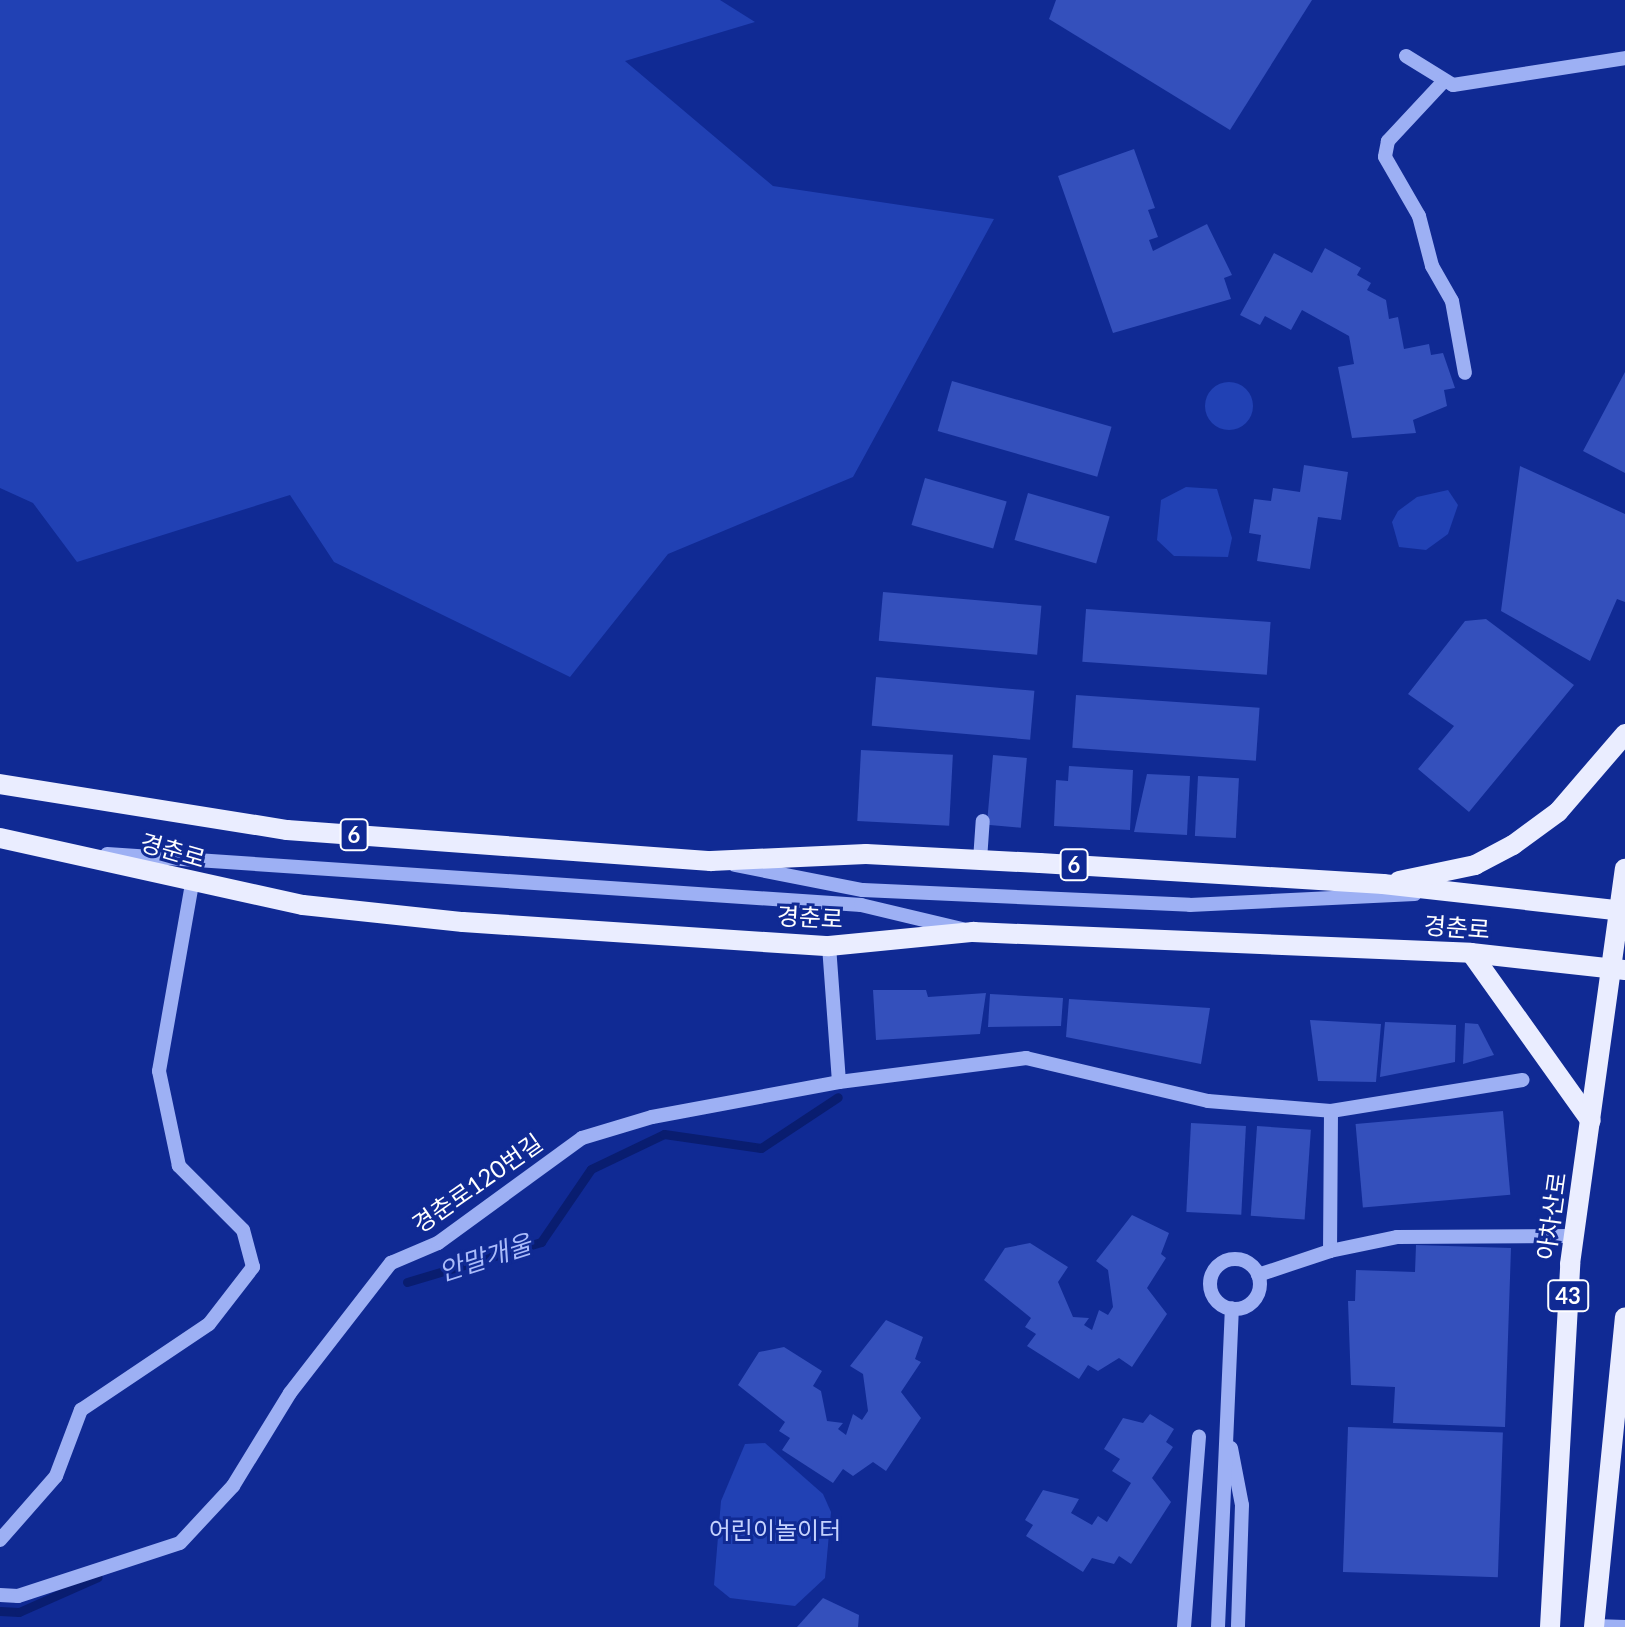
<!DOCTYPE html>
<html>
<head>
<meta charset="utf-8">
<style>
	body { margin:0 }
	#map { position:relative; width:1625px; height:1627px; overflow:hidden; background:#102a94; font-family:Lato,"Noto Sans KR",sans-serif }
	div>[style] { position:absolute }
	.green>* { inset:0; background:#2141b4 }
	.round { border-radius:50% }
	.stream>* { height:9px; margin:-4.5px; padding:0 4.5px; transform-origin:4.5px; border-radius:4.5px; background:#091d70 }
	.building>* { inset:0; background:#3450bc; transform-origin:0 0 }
	.minor>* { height:14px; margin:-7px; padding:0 7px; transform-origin:7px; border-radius:7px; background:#9db0f4 }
	.minor>.ring { margin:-7px; padding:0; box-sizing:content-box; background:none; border:14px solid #9db0f4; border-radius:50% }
	.major>* { height:20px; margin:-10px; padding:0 10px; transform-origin:10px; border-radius:10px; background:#eaedff }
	span { translate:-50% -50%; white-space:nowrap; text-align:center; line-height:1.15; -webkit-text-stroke:6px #102a94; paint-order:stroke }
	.shield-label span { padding:2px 6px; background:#102a94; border:2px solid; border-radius:6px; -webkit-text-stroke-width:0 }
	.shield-label { font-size:22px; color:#fff; font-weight:700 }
	.street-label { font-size:24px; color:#fff }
	.park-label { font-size:24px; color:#c5d2fe }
	.water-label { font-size:26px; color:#aabbfa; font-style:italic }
</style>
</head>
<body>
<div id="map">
	<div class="green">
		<i style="clip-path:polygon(0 0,720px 0,755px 22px,625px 61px,773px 186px,994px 219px,853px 477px,668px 554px,570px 677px,334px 562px,290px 495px,77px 562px,33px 503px,0 488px)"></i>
		<i class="round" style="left:1205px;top:382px;width:48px;height:48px"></i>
		<i style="clip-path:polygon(1186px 487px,1217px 489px,1232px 538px,1228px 557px,1174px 556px,1157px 540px,1161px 500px)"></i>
		<i style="clip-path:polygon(1448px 490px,1458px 505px,1448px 534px,1426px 550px,1399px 547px,1392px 522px,1398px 511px,1417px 497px)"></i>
		<i style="clip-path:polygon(765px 1443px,823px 1494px,831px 1512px,825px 1578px,795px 1606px,730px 1598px,714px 1585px,721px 1501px,745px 1444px)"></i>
	</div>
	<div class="stream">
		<i style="left:407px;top:1282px;width:140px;rotate:-16.6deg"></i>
		<i style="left:541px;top:1242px;width:88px;rotate:-55.6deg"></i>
		<i style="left:591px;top:1169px;width:81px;rotate:-25.6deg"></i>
		<i style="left:664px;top:1134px;width:98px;rotate:8.2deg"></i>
		<i style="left:761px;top:1148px;width:92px;rotate:-33.5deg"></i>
		<i style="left:0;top:1611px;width:19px;rotate:3deg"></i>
		<i style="left:19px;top:1612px;width:86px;rotate:-23.9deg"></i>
	</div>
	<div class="building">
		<i style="clip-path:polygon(1056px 0,1312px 0,1230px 130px,1049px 19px)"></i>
		<i style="clip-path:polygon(1134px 149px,1155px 208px,1148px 210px,1158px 237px,1149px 240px,1153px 251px,1207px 224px,1232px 275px,1224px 278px,1231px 299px,1113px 333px,1058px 176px)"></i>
		<i style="clip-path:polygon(1325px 248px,1361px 268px,1357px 275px,1371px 283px,1367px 290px,1386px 300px,1389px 319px,1398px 317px,1404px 349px,1429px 344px,1431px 355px,1443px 353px,1455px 388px,1444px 390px,1447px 406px,1413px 420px,1416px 433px,1352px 438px,1338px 367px,1354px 364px,1349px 336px,1302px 310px,1291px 330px,1265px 316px,1260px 325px,1240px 315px,1274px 253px,1312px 273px)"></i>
		<i style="clip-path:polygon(1625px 372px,1625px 473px,1583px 451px)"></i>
		<i style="left:952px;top:381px;width:166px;height:52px;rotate:16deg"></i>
		<i style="clip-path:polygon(1304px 465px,1348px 472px,1341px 520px,1318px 517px,1310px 569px,1257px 561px,1261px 535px,1249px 533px,1254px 499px,1271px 501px,1273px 488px,1300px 492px)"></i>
		<i style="clip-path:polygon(1520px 466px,1625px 514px,1625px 602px,1617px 599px,1590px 661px,1501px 611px)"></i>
		<i style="left:925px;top:478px;width:85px;height:49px;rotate:16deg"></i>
		<i style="left:1028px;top:493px;width:85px;height:49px;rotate:16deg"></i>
		<i style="left:883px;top:592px;width:159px;height:49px;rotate:5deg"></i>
		<i style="left:1086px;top:609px;width:185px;height:53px;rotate:4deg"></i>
		<i style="clip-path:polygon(1486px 619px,1574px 685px,1469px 812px,1418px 769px,1454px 726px,1408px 694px,1465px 621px)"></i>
		<i style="left:876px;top:677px;width:159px;height:49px;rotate:5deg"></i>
		<i style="left:1076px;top:695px;width:184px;height:53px;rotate:4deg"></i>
		<i style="left:861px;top:750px;width:92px;height:71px;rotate:3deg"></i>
		<i style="left:993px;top:755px;width:34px;height:70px;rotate:5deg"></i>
		<i style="clip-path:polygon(1069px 766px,1133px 770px,1130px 830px,1054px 826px,1056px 780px,1068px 781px)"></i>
		<i style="clip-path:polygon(1147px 774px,1190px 776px,1187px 835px,1134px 832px)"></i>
		<i style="left:1198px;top:776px;width:41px;height:60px;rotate:3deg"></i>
		<i style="clip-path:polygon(873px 990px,926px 990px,928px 997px,986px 993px,980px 1034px,876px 1040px)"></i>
		<i style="clip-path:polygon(990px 994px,1063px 998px,1061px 1026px,988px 1027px)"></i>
		<i style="clip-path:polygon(1069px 999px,1210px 1008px,1201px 1064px,1066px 1037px)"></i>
		<i style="clip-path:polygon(1310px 1020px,1381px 1024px,1376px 1082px,1318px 1081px)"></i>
		<i style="clip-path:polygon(1385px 1022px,1456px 1025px,1455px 1062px,1380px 1077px)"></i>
		<i style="clip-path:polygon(1465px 1023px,1478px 1024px,1494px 1055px,1463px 1064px)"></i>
		<i style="left:1503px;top:1111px;width:84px;height:148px;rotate:85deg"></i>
		<i style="left:1191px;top:1123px;width:55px;height:89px;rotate:3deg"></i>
		<i style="left:1257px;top:1126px;width:54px;height:90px;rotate:4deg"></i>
		<i style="clip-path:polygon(1132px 1215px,1169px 1233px,1161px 1254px,1166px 1258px,1147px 1288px,1167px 1314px,1132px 1367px,1119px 1358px,1098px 1371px,1088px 1365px,1079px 1379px,1027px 1346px,1036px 1334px,1025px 1327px,1031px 1318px,984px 1280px,1005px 1248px,1030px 1243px,1068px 1267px,1058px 1282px,1073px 1317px,1089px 1318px,1084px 1325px,1092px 1330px,1099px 1310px,1108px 1315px,1113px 1307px,1108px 1270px,1096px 1261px)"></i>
		<i style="clip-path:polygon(1416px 1245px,1511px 1248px,1505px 1427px,1393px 1423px,1395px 1387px,1351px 1385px,1348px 1301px,1355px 1301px,1356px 1270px,1415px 1272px)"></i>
		<i style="clip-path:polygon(886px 1320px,923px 1337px,915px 1359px,921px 1362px,901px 1392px,921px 1418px,886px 1471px,873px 1462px,853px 1476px,843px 1469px,833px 1483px,782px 1450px,790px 1438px,779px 1431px,785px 1422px,738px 1385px,759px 1352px,784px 1347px,822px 1371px,813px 1386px,821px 1391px,827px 1421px,843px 1423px,838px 1429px,846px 1435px,853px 1414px,862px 1420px,868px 1411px,863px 1374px,850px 1366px)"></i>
		<i style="clip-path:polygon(1150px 1414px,1174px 1429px,1166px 1442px,1173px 1447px,1152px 1478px,1171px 1502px,1131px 1564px,1119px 1556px,1114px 1564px,1092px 1558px,1083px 1572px,1026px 1536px,1033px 1525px,1025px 1520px,1043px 1490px,1079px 1499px,1071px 1513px,1092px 1525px,1098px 1516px,1107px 1522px,1131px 1483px,1112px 1471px,1120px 1459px,1104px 1449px,1123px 1418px,1143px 1423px)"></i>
		<i style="left:1348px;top:1427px;width:155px;height:145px;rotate:2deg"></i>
		<i style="clip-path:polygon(823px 1598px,859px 1615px,858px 1627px,797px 1627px)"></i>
	</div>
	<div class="minor">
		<i style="left:1406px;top:56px;width:55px;rotate:31.7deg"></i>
		<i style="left:1453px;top:85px;width:174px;rotate:-8.9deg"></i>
		<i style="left:1443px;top:82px;width:81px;rotate:133deg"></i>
		<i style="left:1388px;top:141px;width:16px;rotate:101deg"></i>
		<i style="left:1385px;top:157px;width:68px;rotate:60deg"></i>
		<i style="left:1419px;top:216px;width:52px;rotate:75.4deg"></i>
		<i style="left:1432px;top:266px;width:40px;rotate:60.3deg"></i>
		<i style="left:1452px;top:301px;width:73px;rotate:79.8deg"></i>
		<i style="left:107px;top:854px;width:756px;rotate:3.87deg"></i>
		<i style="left:861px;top:905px;width:104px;rotate:13.4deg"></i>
		<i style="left:980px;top:860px;width:39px;rotate:-86deg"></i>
		<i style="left:735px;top:865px;width:130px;rotate:11.1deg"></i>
		<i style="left:863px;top:890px;width:327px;rotate:2.6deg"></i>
		<i style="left:1190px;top:905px;width:225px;rotate:-2.8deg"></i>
		<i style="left:839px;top:1082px;width:189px;rotate:-7.3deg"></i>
		<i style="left:1026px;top:1058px;width:187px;rotate:13.3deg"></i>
		<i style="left:1208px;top:1101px;width:123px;rotate:4.6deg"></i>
		<i style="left:1331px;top:1111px;width:194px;rotate:-9.2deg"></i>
		<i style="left:1331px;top:1111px;width:140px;rotate:90.4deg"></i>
		<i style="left:1330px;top:1251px;width:68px;rotate:-11.8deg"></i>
		<i style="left:1397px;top:1237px;width:178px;rotate:-0.3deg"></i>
		<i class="ring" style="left:1210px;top:1259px;width:36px;height:36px"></i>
		<i style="left:1258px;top:1275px;width:76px;rotate:-18.4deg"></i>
		<i style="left:1231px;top:1448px;width:58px;rotate:79.1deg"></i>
		<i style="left:1242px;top:1505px;width:122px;rotate:91.9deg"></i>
		<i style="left:0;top:1540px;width:85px;rotate:-48.8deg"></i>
		<i style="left:56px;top:1476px;width:71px;rotate:-69.3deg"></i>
		<i style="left:81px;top:1410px;width:154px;rotate:-33.9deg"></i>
		<i style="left:209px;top:1324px;width:72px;rotate:-52.3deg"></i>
		<i style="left:253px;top:1267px;width:38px;rotate:-105deg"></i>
		<i style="left:243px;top:1230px;width:91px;rotate:-135deg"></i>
		<i style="left:179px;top:1166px;width:97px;rotate:-101.9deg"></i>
		<i style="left:159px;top:1071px;width:190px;rotate:-80deg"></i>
		<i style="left:0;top:1595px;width:18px;rotate:3deg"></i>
		<i style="left:18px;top:1596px;width:170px;rotate:-18.1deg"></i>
		<i style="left:180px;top:1543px;width:78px;rotate:-47.1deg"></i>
		<i style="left:233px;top:1486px;width:109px;rotate:-58.5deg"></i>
		<i style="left:290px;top:1393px;width:165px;rotate:-52.2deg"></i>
		<i style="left:391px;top:1263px;width:51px;rotate:-23.1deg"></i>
		<i style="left:438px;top:1243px;width:178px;rotate:-36.1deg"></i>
		<i style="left:582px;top:1138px;width:73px;rotate:-16.7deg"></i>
		<i style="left:652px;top:1117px;width:190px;rotate:-10.6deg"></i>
		<i style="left:839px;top:1082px;width:136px;rotate:-94.2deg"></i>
		<i style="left:1594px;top:1626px;width:31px;rotate:2deg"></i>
		<i style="left:1184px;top:1627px;width:191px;rotate:-85.5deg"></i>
		<i style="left:1218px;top:1627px;width:319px;rotate:-87.5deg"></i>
	</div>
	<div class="major">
		<i style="left:0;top:784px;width:291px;rotate:9.1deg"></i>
		<i style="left:287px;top:830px;width:425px;rotate:4.2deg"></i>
		<i style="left:711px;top:861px;width:155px;rotate:-2.6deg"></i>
		<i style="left:866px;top:854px;width:174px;rotate:3deg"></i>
		<i style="left:1040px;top:863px;width:344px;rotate:3.5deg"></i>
		<i style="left:1383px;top:884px;width:244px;rotate:6.4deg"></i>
		<i style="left:0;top:838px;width:310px;rotate:12.5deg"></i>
		<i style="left:303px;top:905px;width:161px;rotate:6.1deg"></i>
		<i style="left:463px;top:922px;width:367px;rotate:3.8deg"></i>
		<i style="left:829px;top:946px;width:145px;rotate:-5.6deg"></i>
		<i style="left:973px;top:932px;width:498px;rotate:2.4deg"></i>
		<i style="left:1471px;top:953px;width:155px;rotate:6.3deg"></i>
		<i style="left:1399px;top:881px;width:78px;rotate:-11.9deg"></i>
		<i style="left:1475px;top:865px;width:43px;rotate:-27.8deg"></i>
		<i style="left:1513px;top:845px;width:56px;rotate:-36.3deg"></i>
		<i style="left:1558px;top:812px;width:103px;rotate:-49.3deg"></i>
		<i style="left:1471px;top:953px;width:206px;rotate:54.5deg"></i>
		<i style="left:1550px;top:1627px;width:364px;rotate:-86.8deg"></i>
		<i style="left:1570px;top:1264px;width:399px;rotate:-82.1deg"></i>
		<i style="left:1594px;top:1627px;width:311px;rotate:-84.3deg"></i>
	</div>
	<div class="shield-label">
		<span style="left:354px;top:835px">6</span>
		<span style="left:1074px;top:865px">6</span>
		<span style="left:1568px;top:1296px">43</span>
	</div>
	<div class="street-label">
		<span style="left:173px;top:850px;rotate:16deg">경춘로</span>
		<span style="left:810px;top:917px;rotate:3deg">경춘로</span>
		<span style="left:1457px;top:927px;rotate:4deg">경춘로</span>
		<span style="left:477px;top:1183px;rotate:-35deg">경춘로120번길</span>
		<span style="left:1551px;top:1216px;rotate:-82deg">아차산로</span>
	</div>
	<div class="park-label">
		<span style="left:775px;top:1530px">어린이놀이터</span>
	</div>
	<div class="water-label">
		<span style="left:485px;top:1258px;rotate:-18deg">안말개울</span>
	</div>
</div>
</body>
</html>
